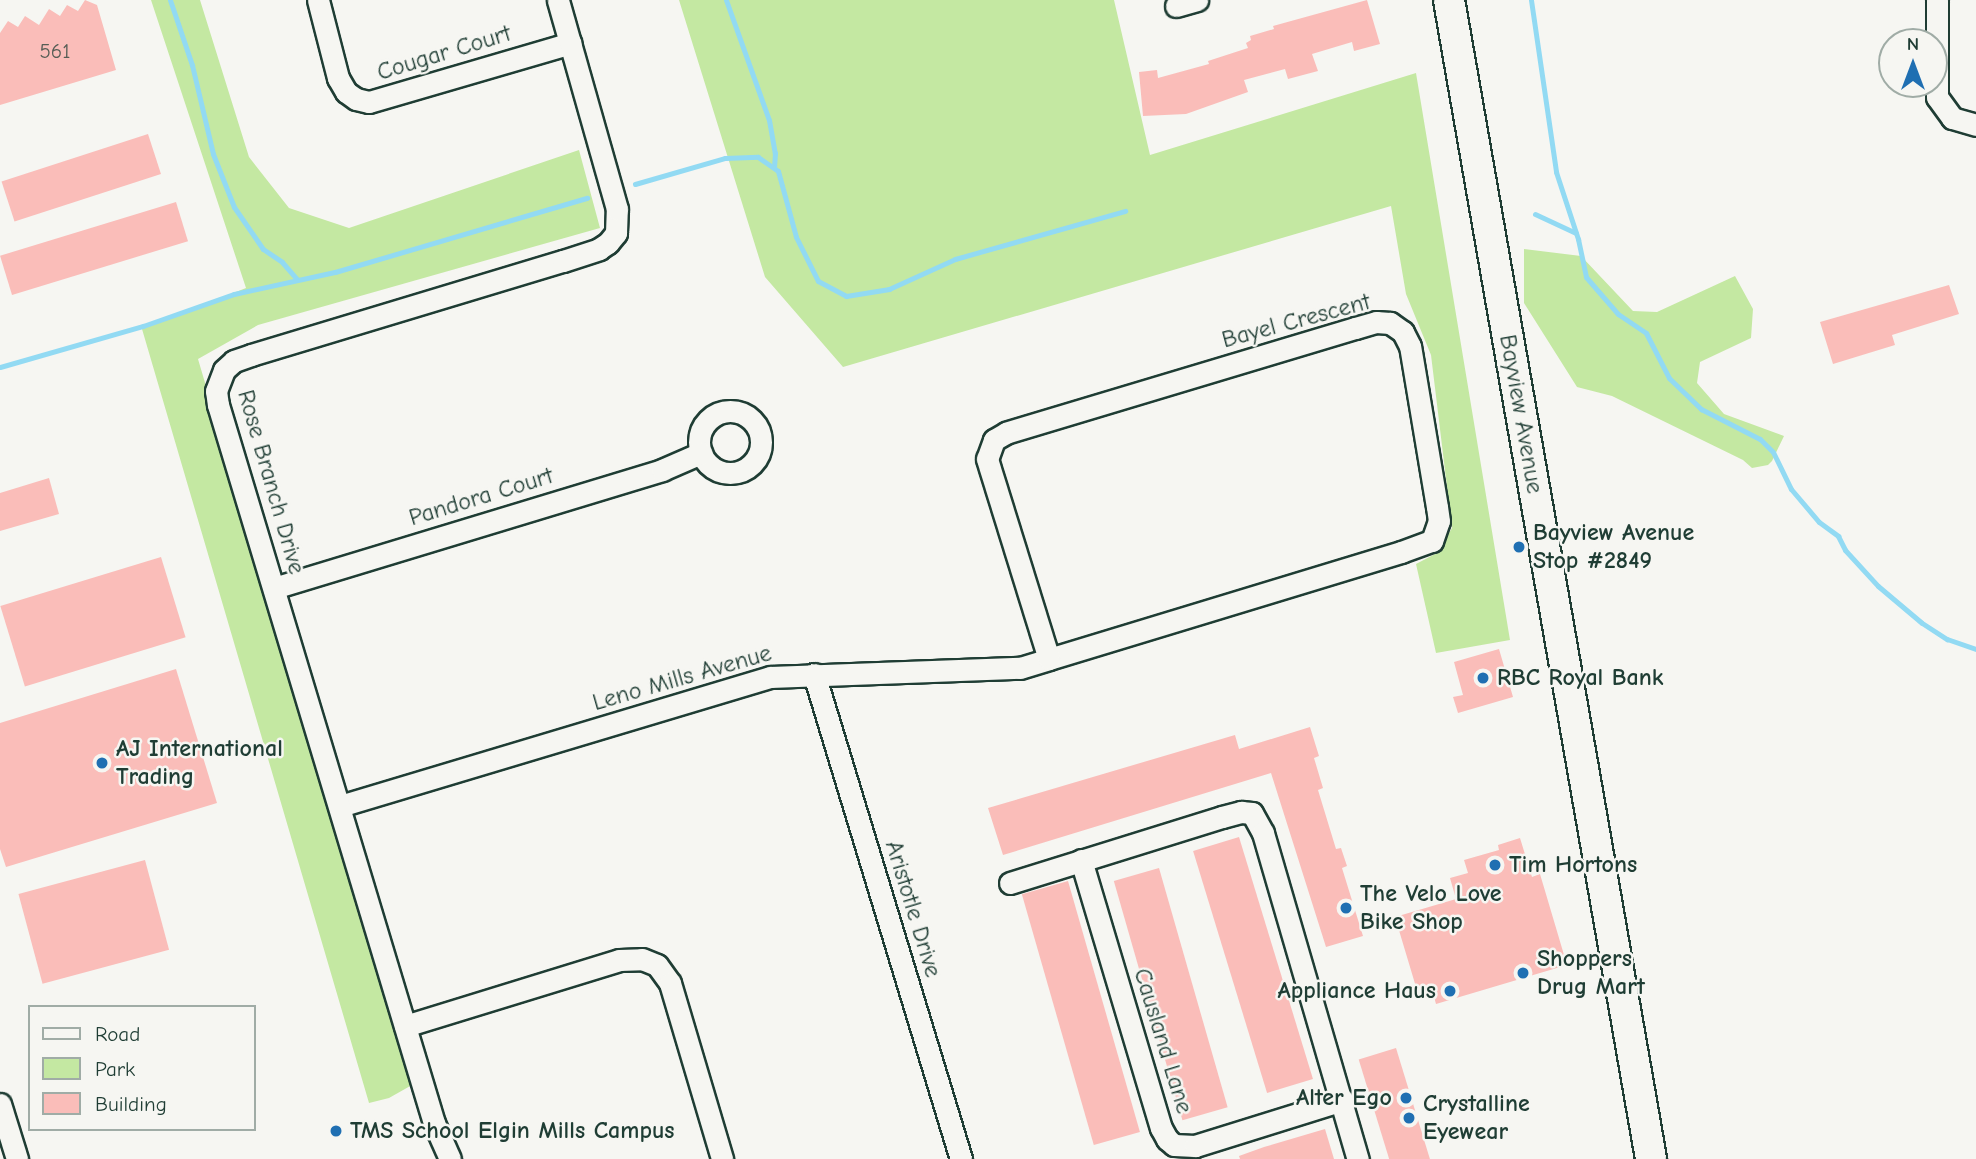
<!DOCTYPE html>
<html>
<head>
<meta charset="utf-8">
<style>
	body { margin:0 }
	#map { position:relative; width:1976px; height:1159px; overflow:hidden; background:#f6f6f2; font-family:"Comic Neue",sans-serif }
	div>[style] { position:absolute }
	.green>* { inset:0; background:#c4e8a2 }
	.stream>* { height:5px; margin:-2.5px; padding:0 2.5px; transform-origin:2.5px; border-radius:2.5px; background:#92daf3 }
	.building>* { inset:0; background:#fabdb9; transform-origin:0 0 }
	.roads { filter:drop-shadow(2px 0 #1f3d34) drop-shadow(-2px 0 #1f3d34) drop-shadow(0 2px #1f3d34) drop-shadow(0 -2px #1f3d34) }
	.street>* { height:21px; margin:-10.5px; padding:0 10.5px; transform-origin:10.5px; border-radius:10.5px; background:#f6f6f2 }
	.street>.ring { margin:-10.5px; padding:0; box-sizing:content-box; background:none; border:21px solid #f6f6f2; border-radius:50% }
	.secondary>* { height:30px; margin:-15px; padding:0 15px; transform-origin:15px; border-radius:15px; background:#f6f6f2 }
	.dots>* { width:19px; height:19px; translate:-50% -50%; box-sizing:border-box; border:4px solid #f6f6f2; border-radius:50% }
	span { translate:-50% -50%; white-space:nowrap; text-align:center; line-height:1.15; -webkit-text-stroke:5px #f6f6f2; paint-order:stroke }
	.number-label { font-size:21px; color:#565d55 }
	.number-label span { -webkit-text-stroke-width:0 }
	.street-label { font-size:24px; color:#1f3d34 }
	.poi-label { font-size:24px; color:#1f3d34; font-weight:700 }
	.left { translate:0 -50%; text-align:left }
	.right { translate:-100% -50%; text-align:right }
	.legend { position:absolute; left:28px; top:1005px; width:228px; height:126px; box-sizing:border-box; background:#f6f6f2; border:2px solid #a0aca6; margin:0; padding:9px 12px; list-style:none; font-size:21px; color:#1f3d34 }
	.legend li { display:flex; align-items:center; gap:14px; height:35px }
	.legend b { width:35px; border:2px solid #a0aca6 }
	.north { position:absolute; left:1878px; top:28px; width:70px; height:70px; box-sizing:border-box; background:#f6f6f2; border:2px solid #a0aca6; border-radius:50%; rotate:0deg; font-size:19px; font-weight:700; line-height:28px; text-align:center; color:#1f3d34 }
	.north::after { content:''; display:block; margin:auto; width:24px; height:32px; background:#1f6fb2; clip-path:polygon(50% 0,100% 100%,50% 72%,0 100%) }
</style>
</head>
<body>
<div id="map">
	<div class="green">
		<i style="clip-path:polygon(151px 0,200px 0,249px 157px,289px 208px,349px 228px,579px 150px,600px 228px,258px 325px,198px 359px,412px 1085px,389px 1098px,369px 1103px,142px 329px,246px 288px)"></i>
		<i style="clip-path:polygon(679px 0,1114px 0,1150px 155px,1416px 73px,1510px 640px,1436px 653px,1416px 564px,1437px 553px,1452px 528px,1431px 355px,1406px 294px,1391px 206px,843px 367px,765px 277px)"></i>
		<i style="clip-path:polygon(1524px 249px,1581px 256px,1633px 311px,1657px 312px,1735px 276px,1753px 309px,1751px 338px,1700px 362px,1697px 383px,1724px 414px,1784px 436px,1772px 461px,1768px 465px,1752px 468px,1743px 460px,1612px 396px,1577px 387px,1524px 303px)"></i>
	</div>
	<div class="stream">
		<i style="left:170px;top:0;width:69px;rotate:71.3deg"></i>
		<i style="left:192px;top:65px;width:91px;rotate:76.7deg"></i>
		<i style="left:213px;top:154px;width:57px;rotate:68.4deg"></i>
		<i style="left:234px;top:207px;width:51px;rotate:55.4deg"></i>
		<i style="left:263px;top:249px;width:23px;rotate:34deg"></i>
		<i style="left:282px;top:262px;width:23px;rotate:49deg"></i>
		<i style="left:726px;top:0;width:127px;rotate:70.3deg"></i>
		<i style="left:769px;top:120px;width:34px;rotate:80deg"></i>
		<i style="left:775px;top:153px;width:13px;rotate:94deg"></i>
		<i style="left:1531px;top:0;width:174px;rotate:81.7deg"></i>
		<i style="left:1556px;top:172px;width:71px;rotate:71.8deg"></i>
		<i style="left:1578px;top:239px;width:39px;rotate:78deg"></i>
		<i style="left:1586px;top:277px;width:49px;rotate:49.1deg"></i>
		<i style="left:1618px;top:314px;width:34px;rotate:34deg"></i>
		<i style="left:1646px;top:333px;width:51px;rotate:62.9deg"></i>
		<i style="left:1669px;top:378px;width:45px;rotate:44.1deg"></i>
		<i style="left:1701px;top:409px;width:66px;rotate:27deg"></i>
		<i style="left:1760px;top:439px;width:18px;rotate:45deg"></i>
		<i style="left:1773px;top:452px;width:41px;rotate:64.1deg"></i>
		<i style="left:1791px;top:489px;width:43px;rotate:49.7deg"></i>
		<i style="left:1819px;top:522px;width:24px;rotate:36deg"></i>
		<i style="left:1838px;top:536px;width:16px;rotate:63deg"></i>
		<i style="left:1845px;top:550px;width:49px;rotate:47.5deg"></i>
		<i style="left:1878px;top:586px;width:57px;rotate:40.1deg"></i>
		<i style="left:1922px;top:623px;width:30px;rotate:33deg"></i>
		<i style="left:1947px;top:639px;width:31px;rotate:19deg"></i>
		<i style="left:635px;top:184px;width:94px;rotate:-16.1deg"></i>
		<i style="left:725px;top:158px;width:33px;rotate:-2deg"></i>
		<i style="left:758px;top:157px;width:24px;rotate:35deg"></i>
		<i style="left:778px;top:171px;width:68px;rotate:74.7deg"></i>
		<i style="left:796px;top:237px;width:49px;rotate:63.4deg"></i>
		<i style="left:818px;top:281px;width:32px;rotate:28deg"></i>
		<i style="left:846px;top:296px;width:44px;rotate:-9.2deg"></i>
		<i style="left:889px;top:289px;width:72px;rotate:-24.4deg"></i>
		<i style="left:955px;top:259px;width:177px;rotate:-15.8deg"></i>
		<i style="left:1535px;top:214px;width:45px;rotate:24.9deg"></i>
		<i style="left:0;top:367px;width:149px;rotate:-16deg"></i>
		<i style="left:143px;top:326px;width:96px;rotate:-19.4deg"></i>
		<i style="left:234px;top:294px;width:103px;rotate:-12.3deg"></i>
		<i style="left:335px;top:272px;width:263px;rotate:-16.4deg"></i>
	</div>
	<div class="building">
		<i style="clip-path:polygon(85px 0,97px 5px,116px 70px,0 105px,0 33px,8px 21px,18px 27px,25px 16px,39px 25px,49px 9px,60px 16px,67px 5px,78px 11px)"></i>
		<i style="clip-path:polygon(1367px 0,1380px 44px,1354px 51px,1352px 42px,1312px 54px,1318px 71px,1288px 79px,1285px 69px,1244px 80px,1248px 92px,1186px 114px,1143px 116px,1139px 72px,1157px 70px,1158px 78px,1209px 64px,1208px 61px,1248px 48px,1246px 43px,1251px 40px,1250px 36px,1274px 29px,1273px 26px)"></i>
		<i style="left:148px;top:134px;width:42px;height:154px;rotate:72deg"></i>
		<i style="left:176px;top:202px;width:41px;height:184px;rotate:73deg"></i>
		<i style="clip-path:polygon(1949px 285px,1959px 314px,1892px 335px,1895px 345px,1833px 364px,1820px 322px)"></i>
		<i style="clip-path:polygon(49px 478px,59px 514px,0 531px,0 493px)"></i>
		<i style="left:161px;top:557px;width:84px;height:168px;rotate:73deg"></i>
		<i style="clip-path:polygon(1499px 649px,1513px 697px,1458px 713px,1453px 697px,1463px 695px,1454px 662px)"></i>
		<i style="clip-path:polygon(176px 669px,217px 803px,6px 867px,0 849px,0 723px)"></i>
		<i style="clip-path:polygon(1310px 727px,1319px 756px,1314px 758px,1323px 788px,1318px 790px,1336px 849px,1341px 848px,1347px 866px,1342px 868px,1363px 936px,1326px 947px,1271px 773px,1003px 855px,988px 808px,1235px 735px,1239px 749px)"></i>
		<i style="left:1239px;top:837px;width:253px;height:48px;rotate:73deg"></i>
		<i style="clip-path:polygon(1520px 838px,1532px 877px,1540px 874px,1567px 965px,1436px 1004px,1433px 993px,1419px 997px,1395px 917px,1456px 899px,1450px 878px,1468px 873px,1464px 860px,1499px 850px,1498px 845px)"></i>
		<i style="left:145px;top:860px;width:93px;height:131px;rotate:75deg"></i>
		<i style="left:1159px;top:868px;width:249px;height:47px;rotate:74deg"></i>
		<i style="left:1068px;top:881px;width:261px;height:48px;rotate:74deg"></i>
		<i style="left:1396px;top:1048px;width:116px;height:39px;rotate:73deg"></i>
		<i style="clip-path:polygon(1325px 1129px,1334px 1159px,1240px 1159px,1239px 1156px,1264px 1147px)"></i>
	</div>
	<div class="roads">
		<div class="street">
			<i style="left:318px;top:0;width:81px;rotate:75.6deg"></i>
			<i style="left:338px;top:78px;width:16px;rotate:60deg"></i>
			<i style="left:346px;top:92px;width:12px;rotate:35deg"></i>
			<i style="left:356px;top:99px;width:13px;rotate:13deg"></i>
			<i style="left:369px;top:102px;width:210px;rotate:-16.3deg"></i>
			<i style="left:1937px;top:0;width:97px;rotate:90deg"></i>
			<i style="left:1937px;top:97px;width:26px;rotate:54deg"></i>
			<i style="left:1952px;top:118px;width:25px;rotate:16deg"></i>
			<i style="left:1176px;top:6px;width:22px;rotate:-16deg"></i>
			<i class="ring" style="left:699px;top:411px;width:41px;height:41px"></i>
			<i style="left:274px;top:588px;width:406px;rotate:-16.9deg"></i>
			<i style="left:662px;top:470px;width:43px;rotate:-23.6deg"></i>
			<i style="left:814px;top:674px;width:507px;rotate:73.14deg"></i>
			<i style="left:340px;top:806px;width:449px;rotate:-16.7deg"></i>
			<i style="left:770px;top:677px;width:250px;rotate:-2.1deg"></i>
			<i style="left:1020px;top:668px;width:30px;rotate:-17deg"></i>
			<i style="left:1049px;top:659px;width:368px;rotate:-16.9deg"></i>
			<i style="left:1401px;top:552px;width:33px;rotate:-20deg"></i>
			<i style="left:1432px;top:541px;width:21px;rotate:-71deg"></i>
			<i style="left:1439px;top:521px;width:14px;rotate:-98deg"></i>
			<i style="left:1437px;top:507px;width:163px;rotate:-99.5deg"></i>
			<i style="left:1410px;top:346px;width:16px;rotate:-117deg"></i>
			<i style="left:1403px;top:332px;width:16px;rotate:-145deg"></i>
			<i style="left:1390px;top:323px;width:14px;rotate:-176deg"></i>
			<i style="left:1376px;top:322px;width:22px;rotate:164deg"></i>
			<i style="left:1355px;top:328px;width:364px;rotate:163.3deg"></i>
			<i style="left:1006px;top:433px;width:14px;rotate:150deg"></i>
			<i style="left:994px;top:440px;width:20px;rotate:110deg"></i>
			<i style="left:987px;top:459px;width:209px;rotate:72.8deg"></i>
			<i style="left:1081px;top:860px;width:280px;rotate:73.4deg"></i>
			<i style="left:1161px;top:1128px;width:13px;rotate:61deg"></i>
			<i style="left:1167px;top:1139px;width:9px;rotate:41deg"></i>
			<i style="left:1174px;top:1145px;width:21px;rotate:3deg"></i>
			<i style="left:1195px;top:1146px;width:155px;rotate:-17.3deg"></i>
			<i style="left:1010px;top:883px;width:222px;rotate:-17.3deg"></i>
			<i style="left:1222px;top:817px;width:20px;rotate:-15deg"></i>
			<i style="left:1241px;top:812px;width:11px;rotate:5deg"></i>
			<i style="left:1252px;top:813px;width:23px;rotate:61deg"></i>
			<i style="left:1263px;top:833px;width:340px;rotate:73.8deg"></i>
			<i style="left:405px;top:1026px;width:224px;rotate:-17.1deg"></i>
			<i style="left:619px;top:960px;width:23px;rotate:-2deg"></i>
			<i style="left:642px;top:959px;width:16px;rotate:22deg"></i>
			<i style="left:657px;top:965px;width:22px;rotate:54deg"></i>
			<i style="left:670px;top:983px;width:184px;rotate:73.5deg"></i>
			<i style="left:0;top:1104px;width:58px;rotate:72.8deg"></i>
			<i style="left:450px;top:1159px;width:39px;rotate:-114deg"></i>
			<i style="left:434px;top:1123px;width:750px;rotate:-106.74deg"></i>
			<i style="left:218px;top:405px;width:14px;rotate:-98deg"></i>
			<i style="left:216px;top:391px;width:22px;rotate:-69deg"></i>
			<i style="left:224px;top:370px;width:13px;rotate:-42deg"></i>
			<i style="left:234px;top:361px;width:18px;rotate:-19deg"></i>
			<i style="left:251px;top:355px;width:326px;rotate:-16.8deg"></i>
			<i style="left:563px;top:261px;width:38px;rotate:-18deg"></i>
			<i style="left:599px;top:249px;width:11px;rotate:-34deg"></i>
			<i style="left:608px;top:243px;width:13px;rotate:-51deg"></i>
			<i style="left:616px;top:233px;width:24px;rotate:-88deg"></i>
			<i style="left:617px;top:209px;width:217px;rotate:-105.8deg"></i>
		</div>
		<div class="secondary">
			<i style="left:1449px;top:0;width:1176px;rotate:80.11deg"></i>
		</div>
	</div>
	<div class="dots">
		<i style="left:1519px;top:547px;background:#1f6fb2"></i>
		<i style="left:1483px;top:678px;background:#1f6fb2"></i>
		<i style="left:102px;top:763px;background:#1f6fb2"></i>
		<i style="left:1495px;top:865px;background:#1f6fb2"></i>
		<i style="left:1346px;top:908px;background:#1f6fb2"></i>
		<i style="left:1523px;top:973px;background:#1f6fb2"></i>
		<i style="left:1450px;top:991px;background:#1f6fb2"></i>
		<i style="left:1406px;top:1098px;background:#1f6fb2"></i>
		<i style="left:1409px;top:1118px;background:#1f6fb2"></i>
		<i style="left:336px;top:1131px;background:#1f6fb2"></i>
	</div>
	<div class="number-label">
		<span style="left:55px;top:51px">561</span>
	</div>
	<div class="street-label">
		<span style="left:444px;top:53px;rotate:-17deg">Cougar Court</span>
		<span style="left:1296px;top:321px;rotate:-15deg">Bayel Crescent</span>
		<span style="left:1521px;top:414px;rotate:80deg">Bayview Avenue</span>
		<span style="left:271px;top:482px;rotate:74deg">Rose Branch Drive</span>
		<span style="left:481px;top:497px;rotate:-17deg">Pandora Court</span>
		<span style="left:682px;top:678px;rotate:-16deg">Leno Mills Avenue</span>
		<span style="left:913px;top:909px;rotate:73deg">Aristotle Drive</span>
		<span style="left:1163px;top:1041px;rotate:73deg">Causland Lane</span>
	</div>
	<div class="poi-label">
		<span class="left" style="left:1533px;top:547px">Bayview Avenue<br>Stop #2849</span>
		<span class="left" style="left:1497px;top:678px">RBC Royal Bank</span>
		<span class="left" style="left:116px;top:763px">AJ International<br>Trading</span>
		<span class="left" style="left:1509px;top:865px">Tim Hortons</span>
		<span class="left" style="left:1360px;top:908px">The Velo Love<br>Bike Shop</span>
		<span class="left" style="left:1537px;top:973px">Shoppers<br>Drug Mart</span>
		<span class="right" style="left:1436px;top:991px">Appliance Haus</span>
		<span class="right" style="left:1392px;top:1098px">Alter Ego</span>
		<span class="left" style="left:1423px;top:1118px">Crystalline<br>Eyewear</span>
		<span class="left" style="left:350px;top:1131px">TMS School Elgin Mills Campus</span>
	</div>
	<ul class="legend">
	<li><b style="height:9px;background:#f6f6f2"></b>Road</li>
	<li><b style="height:19px;background:#c4e8a2"></b>Park</li>
	<li><b style="height:19px;background:#fabdb9"></b>Building</li>
	</ul>
	<div class="north">N</div>
</div>
</body>
</html>
